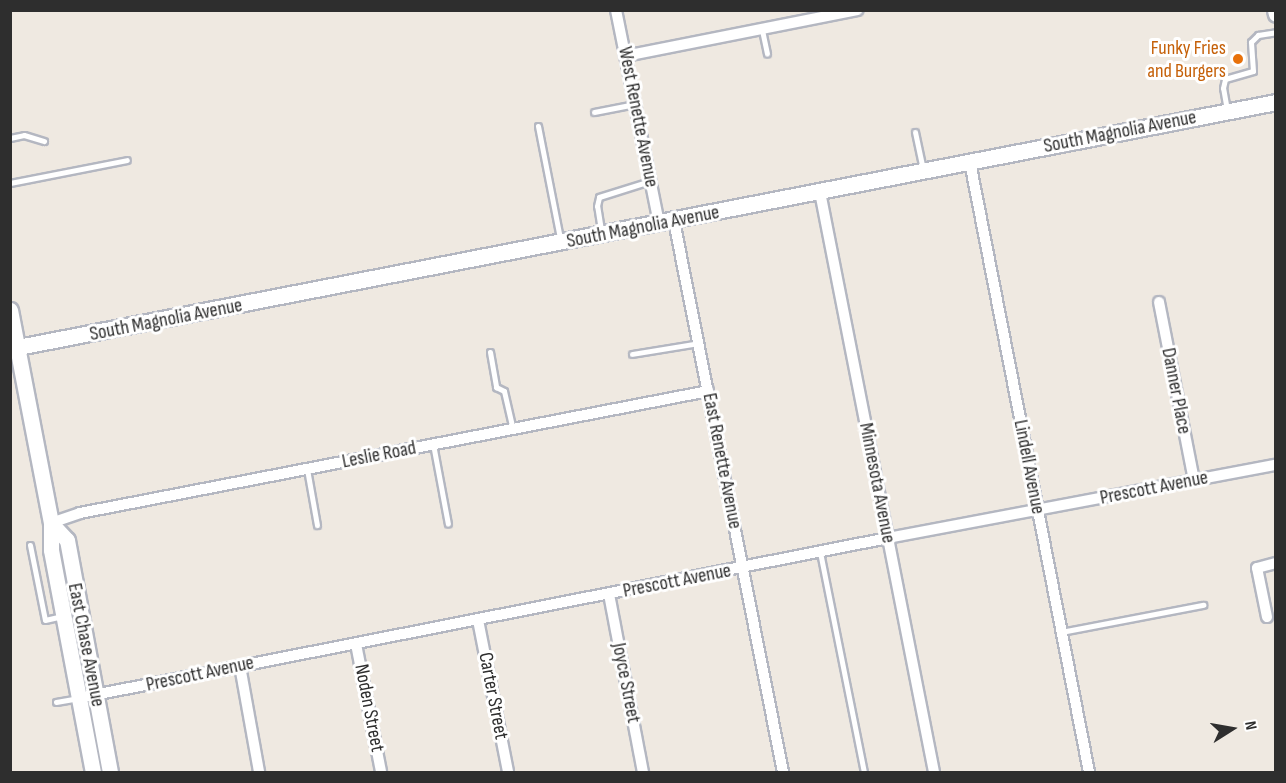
<!DOCTYPE html>
<html>
<head>
<meta charset="utf-8">
<style>
	body { margin:0 }
	#map { position:relative; width:1286px; height:783px; overflow:hidden; background:#efe9e1; font-family:"Sofia Sans Condensed",sans-serif }
	div>[style] { position:absolute }
	.roads { filter:drop-shadow(2px 0 #b4b7c1) drop-shadow(-2px 0 #b4b7c1) drop-shadow(0 2px #b4b7c1) drop-shadow(0 -2px #b4b7c1) }
	.service>* { height:5px; margin:-2.5px; padding:0 2.5px; transform-origin:2.5px; border-radius:2.5px; background:#fff }
	.minor>* { height:10px; margin:-5px; padding:0 5px; transform-origin:5px; border-radius:5px; background:#fff }
	.secondary>* { height:15px; margin:-7.5px; padding:0 7.5px; transform-origin:7.5px; border-radius:7.5px; background:#fff }
	.dots>* { width:16px; height:16px; translate:-50% -50%; box-sizing:border-box; border:3px solid #fff; border-radius:50% }
	span { translate:-50% -50%; white-space:nowrap; text-align:center; line-height:1.15; -webkit-text-stroke:6px #fff; paint-order:stroke }
	.food-label { font-size:20px; color:#c56008 }
	.right { translate:-100% -50%; text-align:right }
	.street-label { font-size:20px; color:#2e2e2e }
	.frame { position:absolute; inset:0; border:12px solid #2e2e2e; pointer-events:none }
	.north { position:absolute; left:1202px; top:699px; width:60px; height:60px; -webkit-text-stroke:4px #fff; paint-order:stroke; rotate:79deg; font-size:16px; font-weight:700; line-height:24px; text-align:center; color:#2e2e2e }
	.north::after { content:''; display:block; margin:auto; width:21px; height:27px; background:#2e2e2e; clip-path:polygon(50% 0,100% 100%,50% 72%,0 100%) }
</style>
</head>
<body>
<div id="map">
	<div class="roads">
		<div class="service">
			<i style="left:762px;top:30px;width:24px;rotate:78deg"></i>
			<i style="left:1227px;top:110px;width:22px;rotate:-100deg"></i>
			<i style="left:1223px;top:88px;width:9px;rotate:-77deg"></i>
			<i style="left:1225px;top:79px;width:29px;rotate:-16deg"></i>
			<i style="left:1253px;top:71px;width:29px;rotate:-94deg"></i>
			<i style="left:1251px;top:42px;width:10px;rotate:-45deg"></i>
			<i style="left:1258px;top:35px;width:18px;rotate:-9deg"></i>
			<i style="left:594px;top:112px;width:42px;rotate:-11deg"></i>
			<i style="left:538px;top:126px;width:114px;rotate:78.9deg"></i>
			<i style="left:915px;top:132px;width:39px;rotate:78deg"></i>
			<i style="left:10px;top:138px;width:14px;rotate:-12deg"></i>
			<i style="left:24px;top:135px;width:21px;rotate:17deg"></i>
			<i style="left:10px;top:183px;width:119px;rotate:-11.1deg"></i>
			<i style="left:601px;top:230px;width:24px;rotate:-99deg"></i>
			<i style="left:597px;top:206px;width:9px;rotate:-77deg"></i>
			<i style="left:599px;top:197px;width:53px;rotate:-17.4deg"></i>
			<i style="left:490px;top:352px;width:36px;rotate:80deg"></i>
			<i style="left:496px;top:387px;width:9px;rotate:27deg"></i>
			<i style="left:504px;top:391px;width:39px;rotate:77deg"></i>
			<i style="left:632px;top:354px;width:68px;rotate:-9.3deg"></i>
			<i style="left:433px;top:444px;width:81px;rotate:79.4deg"></i>
			<i style="left:307px;top:469px;width:57px;rotate:79.9deg"></i>
			<i style="left:30px;top:545px;width:76px;rotate:78.7deg"></i>
			<i style="left:45px;top:620px;width:18px;rotate:-13deg"></i>
			<i style="left:820px;top:552px;width:224px;rotate:78.7deg"></i>
			<i style="left:1061px;top:632px;width:145px;rotate:-10.8deg"></i>
			<i style="left:56px;top:702px;width:22px;rotate:-10deg"></i>
		</div>
		<div class="minor">
			<i style="left:616px;top:10px;width:218px;rotate:78.6deg"></i>
			<i style="left:625px;top:56px;width:237px;rotate:-11.2deg"></i>
			<i style="left:970px;top:162px;width:621px;rotate:78.96deg"></i>
			<i style="left:820px;top:192px;width:591px;rotate:78.88deg"></i>
			<i style="left:674px;top:221px;width:562px;rotate:78.81deg"></i>
			<i style="left:1159px;top:302px;width:182px;rotate:78.9deg"></i>
			<i style="left:51px;top:523px;width:31px;rotate:-19deg"></i>
			<i style="left:80px;top:513px;width:640px;rotate:-10.99deg"></i>
			<i style="left:609px;top:594px;width:181px;rotate:79.2deg"></i>
			<i style="left:1267px;top:617px;width:50px;rotate:-101.5deg"></i>
			<i style="left:1257px;top:568px;width:20px;rotate:-15deg"></i>
			<i style="left:478px;top:620px;width:155px;rotate:78.8deg"></i>
			<i style="left:356px;top:644px;width:130px;rotate:78.9deg"></i>
			<i style="left:240px;top:666px;width:108px;rotate:79.8deg"></i>
			<i style="left:79px;top:698px;width:825px;rotate:-11.19deg"></i>
			<i style="left:888px;top:538px;width:395px;rotate:-10.7deg"></i>
		</div>
		<div class="secondary">
			<i style="left:1275px;top:10px;width:4px;rotate:76deg"></i>
			<i style="left:10px;top:310px;width:217px;rotate:79.1deg"></i>
			<i style="left:51px;top:523px;width:27px;rotate:90deg"></i>
			<i style="left:51px;top:550px;width:226px;rotate:79.3deg"></i>
			<i style="left:18px;top:347px;width:1282px;rotate:-11.02deg"></i>
			<i style="left:51px;top:523px;width:23px;rotate:47deg"></i>
			<i style="left:67px;top:540px;width:236px;rotate:79.5deg"></i>
		</div>
	</div>
	<div class="dots">
		<i style="left:1238px;top:59px;background:#e8710a"></i>
	</div>
	<div class="food-label">
		<span class="right" style="left:1226px;top:60px">Funky Fries<br>and Burgers</span>
	</div>
	<div class="street-label">
		<span style="left:638px;top:117px;rotate:79deg">West Renette Avenue</span>
		<span style="left:1120px;top:132px;rotate:-11deg">South Magnolia Avenue</span>
		<span style="left:643px;top:227px;rotate:-11deg">South Magnolia Avenue</span>
		<span style="left:166px;top:320px;rotate:-11deg">South Magnolia Avenue</span>
		<span style="left:1176px;top:391px;rotate:79deg">Danner Place</span>
		<span style="left:379px;top:455px;rotate:-11deg">Leslie Road</span>
		<span style="left:722px;top:461px;rotate:79deg">East Renette Avenue</span>
		<span style="left:1029px;top:467px;rotate:79deg">Lindell Avenue</span>
		<span style="left:877px;top:483px;rotate:79deg">Minnesota Avenue</span>
		<span style="left:1154px;top:488px;rotate:-11deg">Prescott Avenue</span>
		<span style="left:677px;top:581px;rotate:-11deg">Prescott Avenue</span>
		<span style="left:86px;top:645px;rotate:79deg">East Chase Avenue</span>
		<span style="left:200px;top:674px;rotate:-12deg">Prescott Avenue</span>
		<span style="left:626px;top:683px;rotate:79deg">Joyce Street</span>
		<span style="left:493px;top:696px;rotate:79deg">Carter Street</span>
		<span style="left:369px;top:708px;rotate:79deg">Noden Street</span>
	</div>
	<div class="frame"></div>
	<div class="north">N</div>
</div>
</body>
</html>
